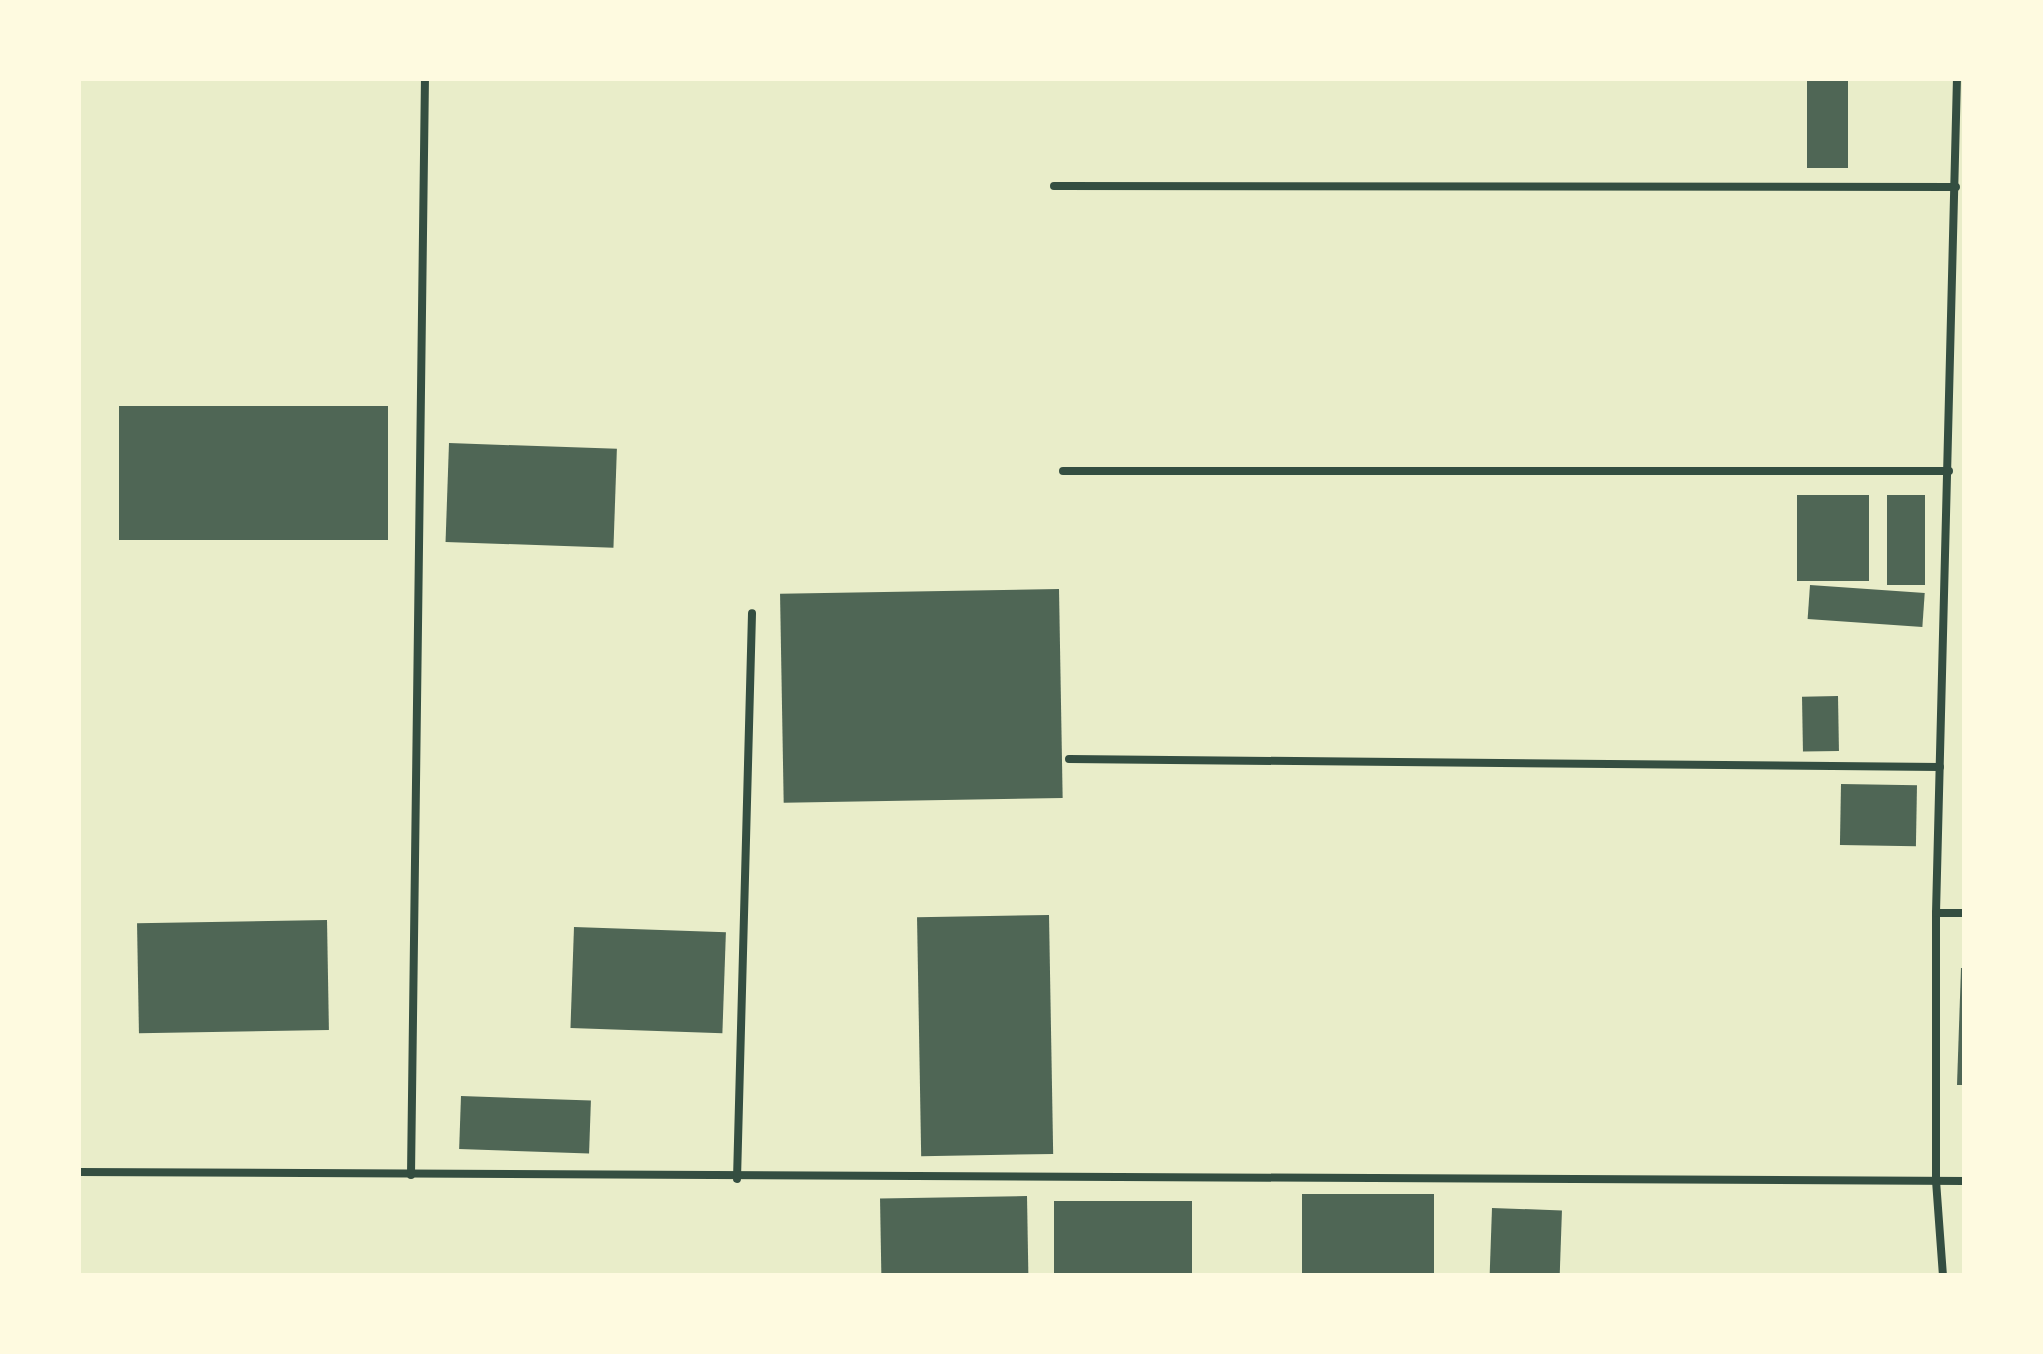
<!DOCTYPE html>
<html>
<head>
<meta charset="utf-8">
<style>
	body { margin:0 }
	#map { position:relative; width:2043px; height:1354px; overflow:hidden; background:#e9edc9; font-family:Spectral,serif }
	div>[style] { position:absolute }
	.building>* { inset:0; background:#4f6655; transform-origin:0 0 }
	.service>* { height:8px; margin:-4px; padding:0 4px; transform-origin:4px; border-radius:4px; background:#344e41 }
	span { translate:-50% -50%; white-space:nowrap; text-align:center; line-height:1.15; -webkit-text-stroke:10px #fefae0; paint-order:stroke }
	.frame { position:absolute; inset:0; border:81px solid #fefae0; pointer-events:none }
</style>
</head>
<body>
<div id="map">
	<div class="building">
		<i style="left:1807px;top:78px;width:41px;height:90px"></i>
		<i style="left:388px;top:406px;width:134px;height:269px;rotate:90deg"></i>
		<i style="left:449px;top:443px;width:168px;height:99px;rotate:2deg"></i>
		<i style="left:1797px;top:495px;width:72px;height:86px"></i>
		<i style="left:1887px;top:495px;width:38px;height:90px"></i>
		<i style="left:1810px;top:585px;width:115px;height:34px;rotate:4deg"></i>
		<i style="left:1059px;top:589px;width:209px;height:279px;rotate:89deg"></i>
		<i style="left:1838px;top:696px;width:55px;height:36px;rotate:89deg"></i>
		<i style="left:1841px;top:784px;width:76px;height:61px;rotate:1deg"></i>
		<i style="left:1049px;top:915px;width:239px;height:132px;rotate:89deg"></i>
		<i style="left:327px;top:920px;width:110px;height:190px;rotate:89deg"></i>
		<i style="left:574px;top:927px;width:152px;height:101px;rotate:2deg"></i>
		<i style="clip-path:polygon(1961px 968px,1965px 968px,1965px 1085px,1957px 1085px)"></i>
		<i style="left:461px;top:1096px;width:130px;height:53px;rotate:2deg"></i>
		<i style="left:1434px;top:1194px;width:82px;height:132px;rotate:90deg"></i>
		<i style="left:1027px;top:1196px;width:80px;height:147px;rotate:89deg"></i>
		<i style="left:1054px;top:1201px;width:138px;height:75px"></i>
		<i style="left:1492px;top:1208px;width:70px;height:68px;rotate:2deg"></i>
	</div>
	<div class="service">
		<i style="left:1054px;top:186px;width:902px;rotate:0.06deg"></i>
		<i style="left:1063px;top:471px;width:886px"></i>
		<i style="left:1069px;top:759px;width:871px;rotate:0.53deg"></i>
		<i style="left:1936px;top:913px;width:29px"></i>
		<i style="left:78px;top:1172px;width:1887px;rotate:0.27deg"></i>
		<i style="left:411px;top:1175px;width:1097px;rotate:-89.27deg"></i>
		<i style="left:737px;top:1179px;width:566px;rotate:-88.48deg"></i>
		<i style="left:1943px;top:1276px;width:96px;rotate:-94.2deg"></i>
		<i style="left:1936px;top:1180px;width:267px;rotate:-90deg"></i>
		<i style="left:1936px;top:913px;width:835px;rotate:-88.56deg"></i>
	</div>
	<div class="frame"></div>
</div>
</body>
</html>
